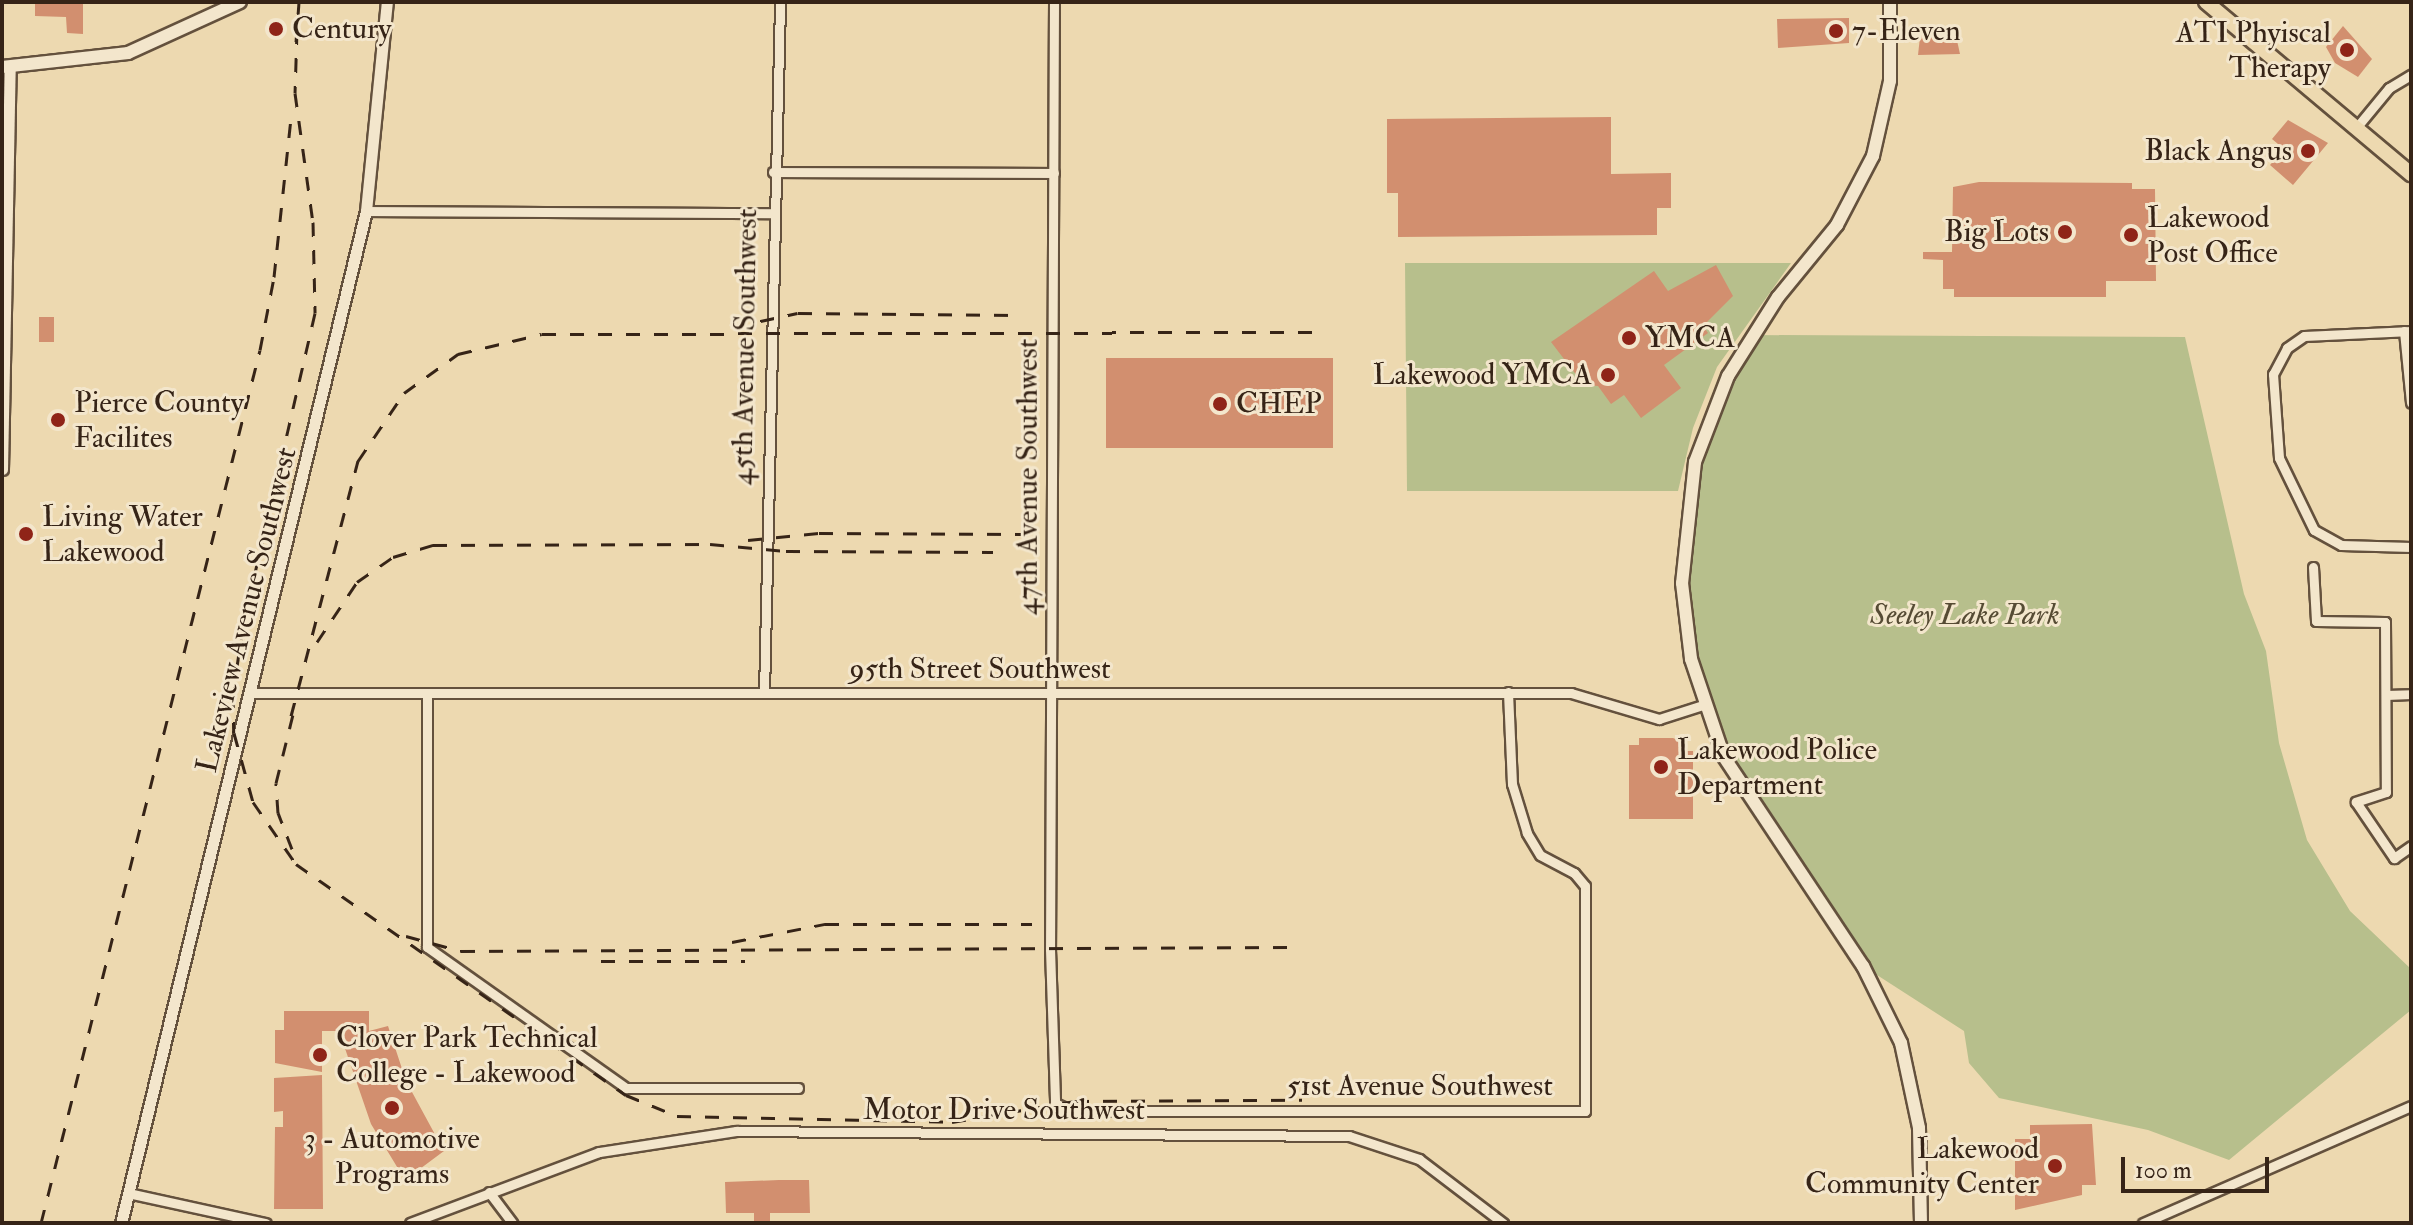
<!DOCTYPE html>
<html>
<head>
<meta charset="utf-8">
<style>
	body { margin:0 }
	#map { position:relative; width:2413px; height:1225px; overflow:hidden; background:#edd9b0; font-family:"IM FELL Double Pica",serif }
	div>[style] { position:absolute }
	.green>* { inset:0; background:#b7bf8c }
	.building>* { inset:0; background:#d28f6f; transform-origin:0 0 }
	.roads { filter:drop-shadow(2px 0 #64513d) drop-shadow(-2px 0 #64513d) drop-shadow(0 2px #64513d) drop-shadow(0 -2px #64513d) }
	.minor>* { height:9px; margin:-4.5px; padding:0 4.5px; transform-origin:4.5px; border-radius:4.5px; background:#f3e6cc }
	.tertiary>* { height:11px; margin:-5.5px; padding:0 5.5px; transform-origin:5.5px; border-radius:5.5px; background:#f3e6cc }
	.secondary>* { height:12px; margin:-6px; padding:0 6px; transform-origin:6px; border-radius:6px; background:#f3e6cc }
	.primary>* { height:14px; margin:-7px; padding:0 7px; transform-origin:7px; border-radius:7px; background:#edd9b0 }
	.rail>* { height:3px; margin-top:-1.5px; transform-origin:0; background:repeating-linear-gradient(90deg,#362417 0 14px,transparent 0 28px) }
	.dots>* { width:22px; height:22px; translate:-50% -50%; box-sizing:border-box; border:4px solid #f3e6cc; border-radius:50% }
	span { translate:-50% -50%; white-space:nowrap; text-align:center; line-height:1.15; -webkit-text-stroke:6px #f3e6cc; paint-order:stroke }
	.poi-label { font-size:30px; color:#362417 }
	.left { translate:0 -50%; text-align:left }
	.right { translate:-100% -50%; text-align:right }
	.street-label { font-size:30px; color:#362417 }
	.park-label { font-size:30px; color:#564b34; font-style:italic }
	.frame { position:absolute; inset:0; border:4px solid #362417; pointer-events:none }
	.scale { position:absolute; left:2121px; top:1157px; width:148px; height:36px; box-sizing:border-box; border:4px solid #362417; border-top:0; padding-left:10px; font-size:24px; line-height:28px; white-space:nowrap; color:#362417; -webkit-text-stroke:6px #f3e6cc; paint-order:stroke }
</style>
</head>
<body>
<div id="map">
	<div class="green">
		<i style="clip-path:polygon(1405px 263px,1791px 263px,1717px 367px,1693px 428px,1678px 491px,1407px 491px)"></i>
		<i style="clip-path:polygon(1752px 335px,2185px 337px,2244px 594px,2266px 651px,2279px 743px,2307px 840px,2350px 911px,2411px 969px,2411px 1010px,2229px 1160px,2148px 1130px,1999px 1098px,1969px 1063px,1964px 1031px,1863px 966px,1750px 804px,1703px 705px,1682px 583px,1695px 462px)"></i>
	</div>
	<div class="building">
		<i style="clip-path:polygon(35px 2px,83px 2px,83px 34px,67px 33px,66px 17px,35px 16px)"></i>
		<i style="clip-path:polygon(1849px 18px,1849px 43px,1778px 48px,1777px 19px)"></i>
		<i style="clip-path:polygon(2343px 26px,2372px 59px,2358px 77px,2335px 63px,2326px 47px)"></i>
		<i style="clip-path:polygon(1954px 27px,1960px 54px,1918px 55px,1921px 28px)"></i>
		<i style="clip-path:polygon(1611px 117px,1611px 174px,1671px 173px,1671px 208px,1657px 208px,1657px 235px,1398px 237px,1398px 193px,1387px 193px,1387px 119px)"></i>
		<i style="clip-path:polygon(2288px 120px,2328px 143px,2293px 185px,2270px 165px,2284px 149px,2272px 139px)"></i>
		<i style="clip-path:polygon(1979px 182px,2132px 183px,2132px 189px,2155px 189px,2156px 281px,2106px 281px,2106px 297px,1954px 297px,1954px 289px,1943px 289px,1943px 260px,1923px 259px,1923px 252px,1952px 252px,1953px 187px)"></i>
		<i style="clip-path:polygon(1716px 265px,1733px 296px,1703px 326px,1708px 333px,1664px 365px,1681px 388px,1641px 418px,1624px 395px,1611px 404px,1598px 386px,1584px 385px,1551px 342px,1654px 271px,1668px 291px)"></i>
		<i style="left:39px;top:317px;width:15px;height:25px"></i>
		<i style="left:1333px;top:358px;width:90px;height:227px;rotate:90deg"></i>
		<i style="clip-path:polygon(1639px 738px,1673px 738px,1682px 742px,1682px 751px,1693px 751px,1693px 819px,1629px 819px,1629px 745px,1639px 745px)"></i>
		<i style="clip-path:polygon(284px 1011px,369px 1011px,369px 1031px,388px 1026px,406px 1081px,444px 1151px,405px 1180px,371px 1124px,339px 1031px,322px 1031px,322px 1072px,275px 1063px,275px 1030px,284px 1030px)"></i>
		<i style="clip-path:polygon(322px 1075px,323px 1209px,274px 1209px,275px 1127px,283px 1127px,283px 1111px,274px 1112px,274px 1078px)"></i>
		<i style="clip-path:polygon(2092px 1124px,2096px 1185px,2082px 1185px,2082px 1195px,2015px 1210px,2015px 1139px,2030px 1139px,2030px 1125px)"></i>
		<i style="clip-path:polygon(779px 1180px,809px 1180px,810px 1213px,770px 1213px,770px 1223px,754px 1223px,754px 1213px,726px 1213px,725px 1182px)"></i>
	</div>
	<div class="roads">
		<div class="minor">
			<i style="left:1054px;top:2px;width:947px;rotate:90.24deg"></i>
			<i style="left:1050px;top:949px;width:154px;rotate:88.1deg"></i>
			<i style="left:1055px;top:1103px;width:19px;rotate:25deg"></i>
			<i style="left:1072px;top:1111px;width:513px"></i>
			<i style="left:1585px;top:1111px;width:225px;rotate:-90deg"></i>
			<i style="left:1585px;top:886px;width:17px;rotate:-130deg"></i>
			<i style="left:1574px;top:873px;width:38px;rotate:-152deg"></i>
			<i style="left:1540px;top:855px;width:26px;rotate:-121deg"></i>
			<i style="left:1527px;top:833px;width:51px;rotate:-107deg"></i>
			<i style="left:1512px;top:784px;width:92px;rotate:-92.5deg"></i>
			<i style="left:2356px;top:128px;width:52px;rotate:-50.5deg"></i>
			<i style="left:2389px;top:88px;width:26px;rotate:-31deg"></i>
			<i style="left:773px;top:172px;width:281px;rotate:0.2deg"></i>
			<i style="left:366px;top:211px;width:405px;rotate:0.3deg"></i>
			<i style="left:2404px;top:331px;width:72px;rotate:84.4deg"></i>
			<i style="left:2411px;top:331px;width:107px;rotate:177.3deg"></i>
			<i style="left:2304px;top:336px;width:21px;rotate:145deg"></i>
			<i style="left:2287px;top:348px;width:30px;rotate:118deg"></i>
			<i style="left:2273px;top:374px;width:84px;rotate:85.9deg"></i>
			<i style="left:2279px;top:458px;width:80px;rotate:64.1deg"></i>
			<i style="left:2314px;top:530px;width:31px;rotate:29deg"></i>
			<i style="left:2341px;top:545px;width:70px;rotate:1.6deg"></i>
			<i style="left:2313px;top:567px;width:54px;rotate:86.8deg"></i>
			<i style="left:2316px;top:621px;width:69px;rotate:0.8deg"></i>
			<i style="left:2385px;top:622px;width:170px;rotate:89.7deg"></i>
			<i style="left:2386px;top:792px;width:32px;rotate:162deg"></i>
			<i style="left:2356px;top:802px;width:68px;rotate:55.8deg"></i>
			<i style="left:2394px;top:858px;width:21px;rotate:-35deg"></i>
			<i style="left:251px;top:693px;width:1320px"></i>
			<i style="left:1571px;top:693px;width:92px;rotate:16.5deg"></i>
			<i style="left:1659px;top:719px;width:46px;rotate:-17.7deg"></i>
			<i style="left:427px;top:693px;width:254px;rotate:90deg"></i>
			<i style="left:427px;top:947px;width:244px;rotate:35.3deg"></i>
			<i style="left:626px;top:1088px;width:172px"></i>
			<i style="left:764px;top:693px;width:691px;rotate:-88.67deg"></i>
			<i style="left:2386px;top:695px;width:25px;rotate:-2deg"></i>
			<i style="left:489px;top:1192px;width:39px;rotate:53deg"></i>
			<i style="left:128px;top:1193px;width:141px;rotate:12.3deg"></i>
			<i style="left:410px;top:1223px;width:202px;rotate:-20.6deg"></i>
			<i style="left:599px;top:1152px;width:139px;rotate:-8.7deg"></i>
			<i style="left:736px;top:1131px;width:613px;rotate:0.47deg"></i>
			<i style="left:1349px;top:1136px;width:74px;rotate:18.2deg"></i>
			<i style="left:1419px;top:1159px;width:106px;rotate:37.3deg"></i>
			<i style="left:2143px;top:1223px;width:292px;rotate:-23.6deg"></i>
		</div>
		<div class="tertiary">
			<i style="left:2px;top:469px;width:402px;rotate:-88.9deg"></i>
			<i style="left:121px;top:1223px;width:1041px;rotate:-76.39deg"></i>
			<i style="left:366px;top:211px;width:210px;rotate:-84.3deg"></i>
		</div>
		<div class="secondary">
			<i style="left:1890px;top:2px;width:79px;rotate:90deg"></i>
			<i style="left:1890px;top:81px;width:77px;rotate:102.8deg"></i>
			<i style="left:1873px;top:156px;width:78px;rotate:117.6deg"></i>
			<i style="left:1837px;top:225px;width:93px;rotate:129.3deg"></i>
			<i style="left:1778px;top:297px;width:93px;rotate:122.3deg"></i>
			<i style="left:1728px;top:376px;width:92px;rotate:111deg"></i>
			<i style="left:1695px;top:462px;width:122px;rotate:96.1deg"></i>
			<i style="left:1682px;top:583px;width:77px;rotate:83.2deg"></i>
			<i style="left:1691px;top:659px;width:103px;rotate:71.4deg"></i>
			<i style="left:1724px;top:757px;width:251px;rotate:56.4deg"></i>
			<i style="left:1863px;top:966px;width:86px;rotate:63.7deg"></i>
			<i style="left:1901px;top:1043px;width:87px;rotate:78deg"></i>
			<i style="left:1919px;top:1128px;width:95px;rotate:88.8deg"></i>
			<i style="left:2px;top:67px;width:127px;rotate:-6.3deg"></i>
			<i style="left:128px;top:53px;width:123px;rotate:-24.5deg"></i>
		</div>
		<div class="primary">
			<i style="left:2206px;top:2px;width:268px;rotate:40deg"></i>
		</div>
	</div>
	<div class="rail">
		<i style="left:297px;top:30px;width:63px;rotate:91.8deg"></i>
		<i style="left:295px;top:93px;width:130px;rotate:82.1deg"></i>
		<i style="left:313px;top:222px;width:91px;rotate:88.7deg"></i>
		<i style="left:315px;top:313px;width:321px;rotate:103deg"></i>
		<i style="left:243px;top:626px;width:69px;rotate:98.4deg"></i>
		<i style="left:233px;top:694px;width:39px;rotate:89deg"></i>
		<i style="left:234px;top:733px;width:72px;rotate:74.6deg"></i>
		<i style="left:253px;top:802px;width:75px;rotate:55.3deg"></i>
		<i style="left:296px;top:864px;width:403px;rotate:35deg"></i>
		<i style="left:626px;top:1095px;width:55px;rotate:22.4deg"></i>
		<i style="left:677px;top:1116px;width:275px;rotate:1.2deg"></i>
		<i style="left:952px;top:1122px;width:125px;rotate:-9.7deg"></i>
		<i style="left:1075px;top:1101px;width:227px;rotate:-0.3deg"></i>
		<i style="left:296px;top:42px;width:40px;rotate:-85.7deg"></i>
		<i style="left:733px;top:327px;width:66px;rotate:-12.2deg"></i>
		<i style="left:798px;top:313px;width:219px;rotate:0.5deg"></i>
		<i style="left:748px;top:540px;width:71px;rotate:-5.6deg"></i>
		<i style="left:819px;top:533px;width:202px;rotate:0.3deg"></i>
		<i style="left:317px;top:642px;width:72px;rotate:-56.3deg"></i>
		<i style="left:357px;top:582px;width:44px;rotate:-34.8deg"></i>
		<i style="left:393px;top:557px;width:42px;rotate:-16.7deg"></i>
		<i style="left:433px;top:545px;width:277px;rotate:-0.2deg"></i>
		<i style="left:710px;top:544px;width:76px;rotate:5.3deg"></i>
		<i style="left:786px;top:551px;width:207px;rotate:0.3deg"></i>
		<i style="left:291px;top:716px;width:264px;rotate:-75.3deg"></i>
		<i style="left:358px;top:461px;width:82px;rotate:-55.9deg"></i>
		<i style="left:404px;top:393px;width:67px;rotate:-35.8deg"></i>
		<i style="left:458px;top:354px;width:86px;rotate:-13.4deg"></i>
		<i style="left:542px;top:334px;width:784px;rotate:-0.15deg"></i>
		<i style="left:292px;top:849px;width:39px;rotate:-111deg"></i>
		<i style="left:278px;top:813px;width:30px;rotate:-94deg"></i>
		<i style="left:276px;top:783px;width:79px;rotate:-76.1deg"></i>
		<i style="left:406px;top:936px;width:57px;rotate:15.3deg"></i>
		<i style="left:461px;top:951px;width:829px;rotate:-0.28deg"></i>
		<i style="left:732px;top:942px;width:95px;rotate:-11deg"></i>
		<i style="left:825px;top:924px;width:207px"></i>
		<i style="left:601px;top:961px;width:144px"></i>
		<i style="left:41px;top:1223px;width:900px;rotate:-75.92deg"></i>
		<i style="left:260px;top:350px;width:74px;rotate:-79.1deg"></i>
		<i style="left:274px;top:277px;width:160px;rotate:-83.9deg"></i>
	</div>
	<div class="dots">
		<i style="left:276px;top:29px;background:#8f2418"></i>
		<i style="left:1836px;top:31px;background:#8f2418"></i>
		<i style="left:2347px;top:50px;background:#8f2418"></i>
		<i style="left:2308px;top:151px;background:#8f2418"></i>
		<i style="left:2065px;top:232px;background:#8f2418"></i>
		<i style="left:2131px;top:235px;background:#8f2418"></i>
		<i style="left:1629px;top:338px;background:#8f2418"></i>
		<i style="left:1608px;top:375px;background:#8f2418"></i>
		<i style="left:1220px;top:404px;background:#8f2418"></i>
		<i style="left:58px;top:420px;background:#8f2418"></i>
		<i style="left:26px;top:534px;background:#8f2418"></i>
		<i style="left:1661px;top:767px;background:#8f2418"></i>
		<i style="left:320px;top:1055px;background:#8f2418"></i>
		<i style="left:392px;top:1108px;background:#8f2418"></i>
		<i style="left:2055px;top:1166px;background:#8f2418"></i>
	</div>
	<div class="poi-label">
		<span class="left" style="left:292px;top:29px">Century</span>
		<span class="left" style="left:1852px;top:31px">7-Eleven</span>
		<span class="right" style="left:2331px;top:50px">ATI Phyiscal<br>Therapy</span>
		<span class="right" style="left:2292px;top:151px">Black Angus</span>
		<span class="left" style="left:2147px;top:235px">Lakewood<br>Post Office</span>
		<span class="right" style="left:2049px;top:232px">Big Lots</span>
		<span class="left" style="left:1645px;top:338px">YMCA</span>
		<span class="right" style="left:1592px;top:375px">Lakewood YMCA</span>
		<span class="left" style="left:74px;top:420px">Pierce County<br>Facilites</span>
		<span class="left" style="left:1236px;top:404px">CHEP</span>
		<span class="left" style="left:42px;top:534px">Living Water<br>Lakewood</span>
		<span class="left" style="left:1677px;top:767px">Lakewood Police<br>Department</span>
		<span class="left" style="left:336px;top:1055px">Clover Park Technical<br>College - Lakewood</span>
		<span style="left:392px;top:1156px">3 - Automotive<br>Programs</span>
		<span class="right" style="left:2039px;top:1166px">Lakewood<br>Community Center</span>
	</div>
	<div class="street-label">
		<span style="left:745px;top:347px;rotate:-89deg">45th Avenue Southwest</span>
		<span style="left:1028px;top:477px;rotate:-90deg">47th Avenue Southwest</span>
		<span style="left:247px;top:610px;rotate:-76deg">Lakeview Avenue Southwest</span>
		<span style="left:980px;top:669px">95th Street Southwest</span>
		<span style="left:1420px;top:1086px">51st Avenue Southwest</span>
		<span style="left:1004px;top:1110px">Motor Drive Southwest</span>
	</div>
	<div class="park-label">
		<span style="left:1965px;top:615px">Seeley Lake Park</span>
	</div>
	<div class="frame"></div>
	<div class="scale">100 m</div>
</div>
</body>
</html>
